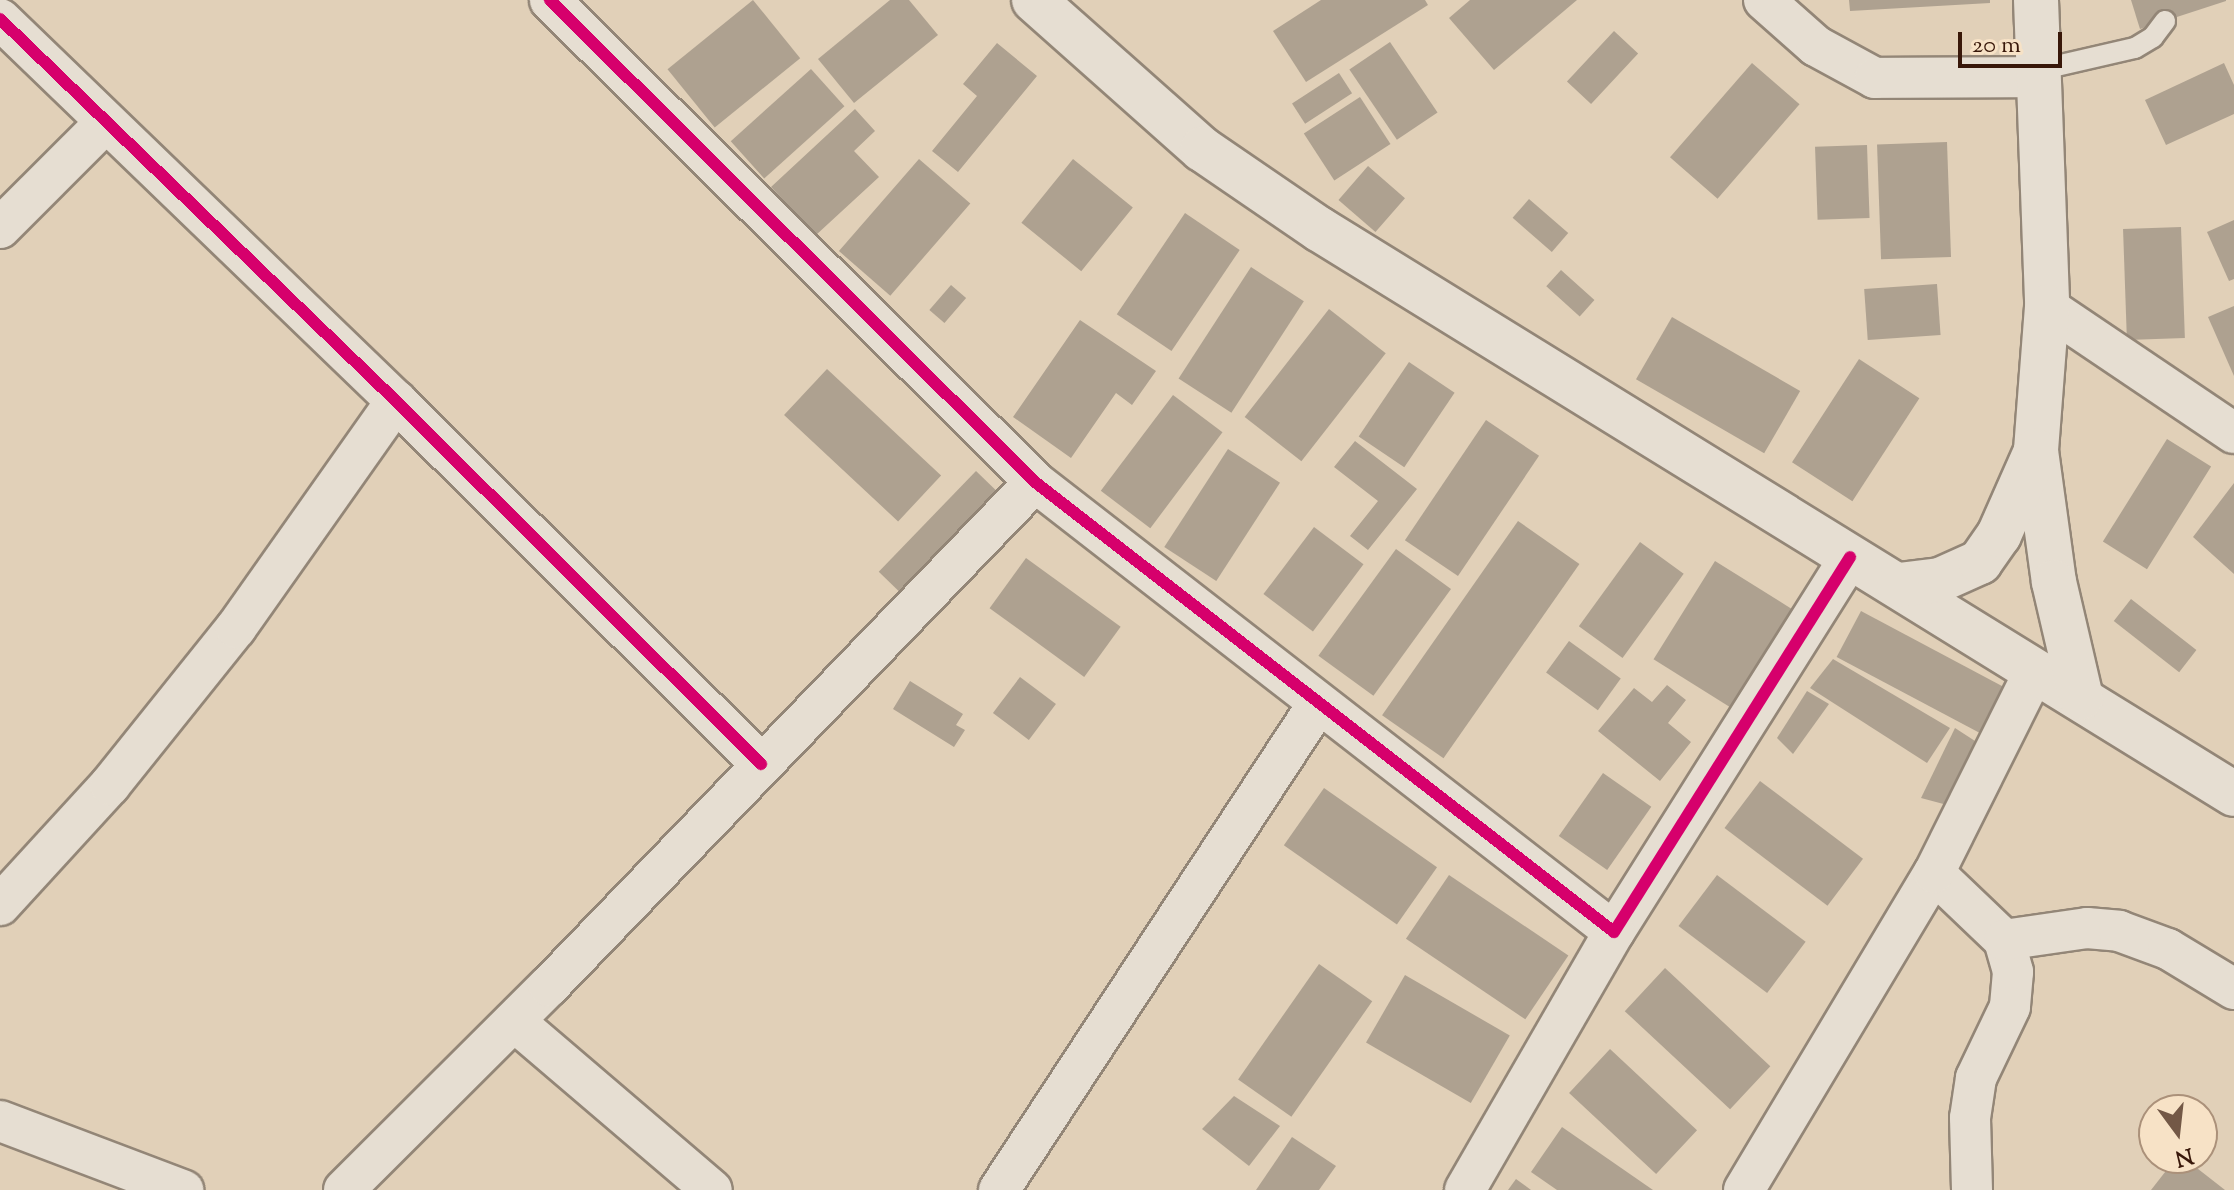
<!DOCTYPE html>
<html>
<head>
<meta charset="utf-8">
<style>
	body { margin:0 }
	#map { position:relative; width:2234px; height:1190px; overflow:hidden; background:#e1d0b8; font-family:"Sorts Mill Goudy",serif }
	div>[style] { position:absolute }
	.building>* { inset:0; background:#aea190; transform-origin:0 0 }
	.roads { filter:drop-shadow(2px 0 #938677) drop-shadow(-2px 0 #938677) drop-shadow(0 2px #938677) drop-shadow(0 -2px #938677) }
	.lane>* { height:20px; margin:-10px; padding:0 10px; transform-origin:10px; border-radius:10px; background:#e6ded2 }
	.street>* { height:40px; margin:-20px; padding:0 20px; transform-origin:20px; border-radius:20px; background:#e6ded2 }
	.secondary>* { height:44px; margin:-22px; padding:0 22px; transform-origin:22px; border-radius:22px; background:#e6ded2 }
	.cycleway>* { height:12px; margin:-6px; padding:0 6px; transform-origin:6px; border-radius:6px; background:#d6006c }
	span { translate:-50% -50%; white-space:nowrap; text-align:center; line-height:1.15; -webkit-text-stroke:6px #f7e2c6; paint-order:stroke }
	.north { position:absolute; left:2138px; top:1094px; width:80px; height:80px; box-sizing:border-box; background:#f7e2c6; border:2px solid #ab917a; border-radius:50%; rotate:165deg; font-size:22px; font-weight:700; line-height:32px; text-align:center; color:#381709 }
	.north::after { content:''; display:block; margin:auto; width:28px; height:36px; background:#735846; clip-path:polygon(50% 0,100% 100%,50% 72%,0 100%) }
	.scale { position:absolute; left:1958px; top:32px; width:104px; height:36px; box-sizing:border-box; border:4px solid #381709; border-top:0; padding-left:10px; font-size:24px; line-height:28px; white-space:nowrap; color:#381709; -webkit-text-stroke:6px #f7e2c6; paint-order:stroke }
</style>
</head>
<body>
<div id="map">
	<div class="building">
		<i style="left:753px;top:0;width:75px;height:110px;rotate:51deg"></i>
		<i style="clip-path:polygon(890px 0,909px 0,938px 35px,854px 103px,818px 59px)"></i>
		<i style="clip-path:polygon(1321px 0,1425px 0,1428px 5px,1306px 82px,1273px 31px)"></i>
		<i style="clip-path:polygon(1470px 0,1577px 0,1494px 70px,1449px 18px)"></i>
		<i style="clip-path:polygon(1849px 0,1990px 0,1990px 3px,1850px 11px)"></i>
		<i style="clip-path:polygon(2131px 0,2226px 0,2226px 1px,2140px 29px)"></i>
		<i style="left:1614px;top:31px;width:33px;height:69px;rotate:43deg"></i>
		<i style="left:1390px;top:42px;width:85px;height:49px;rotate:56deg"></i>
		<i style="clip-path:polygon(997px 43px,1037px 76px,958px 172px,932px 151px,977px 96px,963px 84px)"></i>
		<i style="left:1752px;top:63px;width:63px;height:125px;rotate:41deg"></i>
		<i style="clip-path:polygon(2224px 63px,2234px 85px,2234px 114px,2166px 145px,2145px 100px)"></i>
		<i style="left:811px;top:69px;width:50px;height:108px;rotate:48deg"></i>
		<i style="left:1339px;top:73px;width:24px;height:56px;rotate:57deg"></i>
		<i style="left:1360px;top:97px;width:56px;height:67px;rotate:57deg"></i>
		<i style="clip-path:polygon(855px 109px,875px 131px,854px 151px,879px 177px,816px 235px,771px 187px)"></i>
		<i style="left:1947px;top:142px;width:115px;height:70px;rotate:88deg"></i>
		<i style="left:1867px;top:145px;width:73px;height:52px;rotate:88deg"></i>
		<i style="left:919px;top:159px;width:68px;height:122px;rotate:41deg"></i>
		<i style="left:1073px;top:159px;width:77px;height:82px;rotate:39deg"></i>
		<i style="left:1368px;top:166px;width:49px;height:45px;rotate:41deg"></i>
		<i style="left:1529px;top:199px;width:52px;height:25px;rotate:41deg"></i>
		<i style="left:1185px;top:213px;width:66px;height:122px;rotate:34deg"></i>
		<i style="clip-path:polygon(2234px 220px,2234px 279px,2229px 281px,2207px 232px)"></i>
		<i style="left:2181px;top:227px;width:111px;height:58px;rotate:88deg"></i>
		<i style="left:1251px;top:267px;width:63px;height:133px;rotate:33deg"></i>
		<i style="left:1561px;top:270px;width:45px;height:22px;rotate:42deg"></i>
		<i style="left:1937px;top:284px;width:51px;height:73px;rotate:86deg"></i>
		<i style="left:951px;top:285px;width:20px;height:33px;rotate:41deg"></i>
		<i style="clip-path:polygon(2234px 306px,2234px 376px,2208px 317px)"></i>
		<i style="left:1329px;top:309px;width:72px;height:137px;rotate:38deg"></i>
		<i style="left:1672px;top:317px;width:148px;height:72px;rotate:30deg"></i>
		<i style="clip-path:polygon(1080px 320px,1156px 371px,1132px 405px,1116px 393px,1071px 458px,1013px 417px)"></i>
		<i style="left:1859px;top:359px;width:72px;height:123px;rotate:33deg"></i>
		<i style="left:1409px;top:362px;width:55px;height:90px;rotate:34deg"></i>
		<i style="left:827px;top:369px;width:156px;height:63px;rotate:43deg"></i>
		<i style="left:1173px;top:395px;width:62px;height:120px;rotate:37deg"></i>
		<i style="left:1486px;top:420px;width:64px;height:145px;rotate:34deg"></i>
		<i style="left:2167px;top:439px;width:52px;height:121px;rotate:32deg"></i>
		<i style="clip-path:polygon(1355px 441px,1417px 489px,1368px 550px,1350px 536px,1378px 501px,1334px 467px)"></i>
		<i style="left:1228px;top:449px;width:62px;height:117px;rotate:33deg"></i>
		<i style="left:976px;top:471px;width:33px;height:140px;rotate:44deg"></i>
		<i style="clip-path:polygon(2234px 483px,2234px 574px,2193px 537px)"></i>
		<i style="left:1518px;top:521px;width:75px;height:237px;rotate:35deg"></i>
		<i style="left:1314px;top:527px;width:62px;height:84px;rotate:37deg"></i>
		<i style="left:1640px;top:542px;width:54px;height:104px;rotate:36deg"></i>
		<i style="left:1396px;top:549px;width:68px;height:132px;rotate:36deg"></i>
		<i style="left:1026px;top:558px;width:117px;height:62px;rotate:36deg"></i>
		<i style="left:1715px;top:561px;width:97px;height:116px;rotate:32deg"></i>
		<i style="left:2131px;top:599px;width:83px;height:28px;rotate:38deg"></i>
		<i style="left:1861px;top:611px;width:166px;height:52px;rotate:28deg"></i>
		<i style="left:1569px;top:641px;width:64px;height:39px;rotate:36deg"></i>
		<i style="clip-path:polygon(1833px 659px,1950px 728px,1927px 763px,1810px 688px)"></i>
		<i style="left:1020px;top:677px;width:45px;height:45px;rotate:37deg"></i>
		<i style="clip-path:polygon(910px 681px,963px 714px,956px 725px,965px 730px,954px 747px,893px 709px)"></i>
		<i style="clip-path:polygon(1667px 685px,1686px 700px,1668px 723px,1691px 742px,1660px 781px,1598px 731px,1634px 688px,1652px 702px)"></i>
		<i style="clip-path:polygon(1807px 691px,1829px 704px,1793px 754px,1777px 738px)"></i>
		<i style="clip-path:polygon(1955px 728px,1975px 741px,1951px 806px,1921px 798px)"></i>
		<i style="left:1603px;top:773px;width:59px;height:77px;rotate:35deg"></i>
		<i style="left:1760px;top:781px;width:129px;height:59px;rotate:37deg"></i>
		<i style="left:1324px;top:788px;width:138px;height:70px;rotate:35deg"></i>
		<i style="left:1449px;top:875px;width:144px;height:77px;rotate:34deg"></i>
		<i style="left:1717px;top:875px;width:111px;height:64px;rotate:37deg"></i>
		<i style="left:1319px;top:964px;width:65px;height:141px;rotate:35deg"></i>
		<i style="left:1665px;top:968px;width:144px;height:59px;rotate:43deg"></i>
		<i style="left:1405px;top:975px;width:121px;height:78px;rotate:30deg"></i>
		<i style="left:1610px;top:1049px;width:119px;height:60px;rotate:43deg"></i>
		<i style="clip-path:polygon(1234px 1096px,1280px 1126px,1249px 1166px,1202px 1129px)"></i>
		<i style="clip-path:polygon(1562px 1127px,1653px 1190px,1557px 1190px,1531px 1172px)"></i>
		<i style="clip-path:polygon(1292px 1137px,1336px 1166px,1319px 1190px,1256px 1190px)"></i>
		<i style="clip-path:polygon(2176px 1158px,2184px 1158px,2225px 1190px,2151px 1190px)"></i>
		<i style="clip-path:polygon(1516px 1179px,1531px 1190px,1508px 1190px)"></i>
	</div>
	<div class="roads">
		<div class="lane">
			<i style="left:2039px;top:70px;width:98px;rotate:-12.9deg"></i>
			<i style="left:2135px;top:48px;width:21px;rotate:-31deg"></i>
			<i style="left:2153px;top:37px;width:20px;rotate:-53deg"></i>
		</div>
		<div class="street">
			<i style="left:550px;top:0;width:684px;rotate:44.82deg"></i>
			<i style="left:1035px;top:482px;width:733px;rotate:37.85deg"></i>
			<i style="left:1614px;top:932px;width:443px;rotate:-57.8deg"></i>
			<i style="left:1764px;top:0;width:69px;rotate:41.5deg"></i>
			<i style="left:1816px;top:46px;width:67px;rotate:28.5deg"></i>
			<i style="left:1875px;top:78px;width:165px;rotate:-0.3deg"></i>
			<i style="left:0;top:19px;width:550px;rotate:43.97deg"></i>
			<i style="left:396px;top:401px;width:515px;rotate:44.84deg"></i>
			<i style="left:0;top:228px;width:148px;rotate:-45deg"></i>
			<i style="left:2047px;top:307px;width:225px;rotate:34deg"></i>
			<i style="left:1934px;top:873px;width:97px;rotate:43.7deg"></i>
			<i style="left:2004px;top:940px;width:33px;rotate:74deg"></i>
			<i style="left:2013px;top:972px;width:35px;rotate:95deg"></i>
			<i style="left:2010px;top:1007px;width:79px;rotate:115.6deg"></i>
			<i style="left:1976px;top:1078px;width:40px;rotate:98.5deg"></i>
			<i style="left:1970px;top:1118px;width:72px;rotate:88.4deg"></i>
			<i style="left:0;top:905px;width:163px;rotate:-47.5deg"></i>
			<i style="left:110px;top:785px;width:201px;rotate:-51.3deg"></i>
			<i style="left:236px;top:628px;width:278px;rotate:-54.8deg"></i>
			<i style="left:2004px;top:940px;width:84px;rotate:-8.2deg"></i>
			<i style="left:2087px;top:928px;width:32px;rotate:5deg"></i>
			<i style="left:2119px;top:931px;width:52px;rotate:20.2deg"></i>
			<i style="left:2168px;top:949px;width:77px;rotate:31.2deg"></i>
			<i style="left:514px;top:1021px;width:260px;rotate:40.5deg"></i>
			<i style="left:0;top:1121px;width:196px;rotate:20.7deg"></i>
			<i style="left:344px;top:1190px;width:289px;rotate:-44.9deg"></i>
			<i style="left:549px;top:986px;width:700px;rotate:-46.04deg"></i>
			<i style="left:999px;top:1190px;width:581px;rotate:-56.72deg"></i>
			<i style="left:1465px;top:1190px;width:298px;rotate:-60deg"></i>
			<i style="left:1744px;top:1190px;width:370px;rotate:-59.1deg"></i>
			<i style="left:1934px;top:873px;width:225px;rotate:-63.5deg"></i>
		</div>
		<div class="secondary">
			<i style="left:1034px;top:0;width:225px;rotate:41.6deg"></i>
			<i style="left:1202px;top:149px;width:142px;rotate:34.4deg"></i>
			<i style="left:1319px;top:229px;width:1075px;rotate:31.69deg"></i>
			<i style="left:2036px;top:0;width:307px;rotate:87.9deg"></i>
			<i style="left:2047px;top:307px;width:144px;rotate:94.4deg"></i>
			<i style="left:2036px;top:451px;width:132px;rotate:82.2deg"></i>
			<i style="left:2054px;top:582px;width:119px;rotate:76.9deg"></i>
			<i style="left:1899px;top:585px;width:41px;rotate:-7deg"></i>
			<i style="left:1940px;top:580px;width:44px;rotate:-24.2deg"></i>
			<i style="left:1980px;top:562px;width:33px;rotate:-55deg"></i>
			<i style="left:1999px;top:535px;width:92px;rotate:-66.2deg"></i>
		</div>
	</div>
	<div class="cycleway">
		<i style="left:550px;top:0;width:684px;rotate:44.82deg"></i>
		<i style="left:1035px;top:482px;width:733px;rotate:37.85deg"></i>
		<i style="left:1614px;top:932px;width:443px;rotate:-57.8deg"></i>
		<i style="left:0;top:19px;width:550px;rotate:43.97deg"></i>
		<i style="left:396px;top:401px;width:515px;rotate:44.84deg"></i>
	</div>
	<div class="north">N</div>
	<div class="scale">20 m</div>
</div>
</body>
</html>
